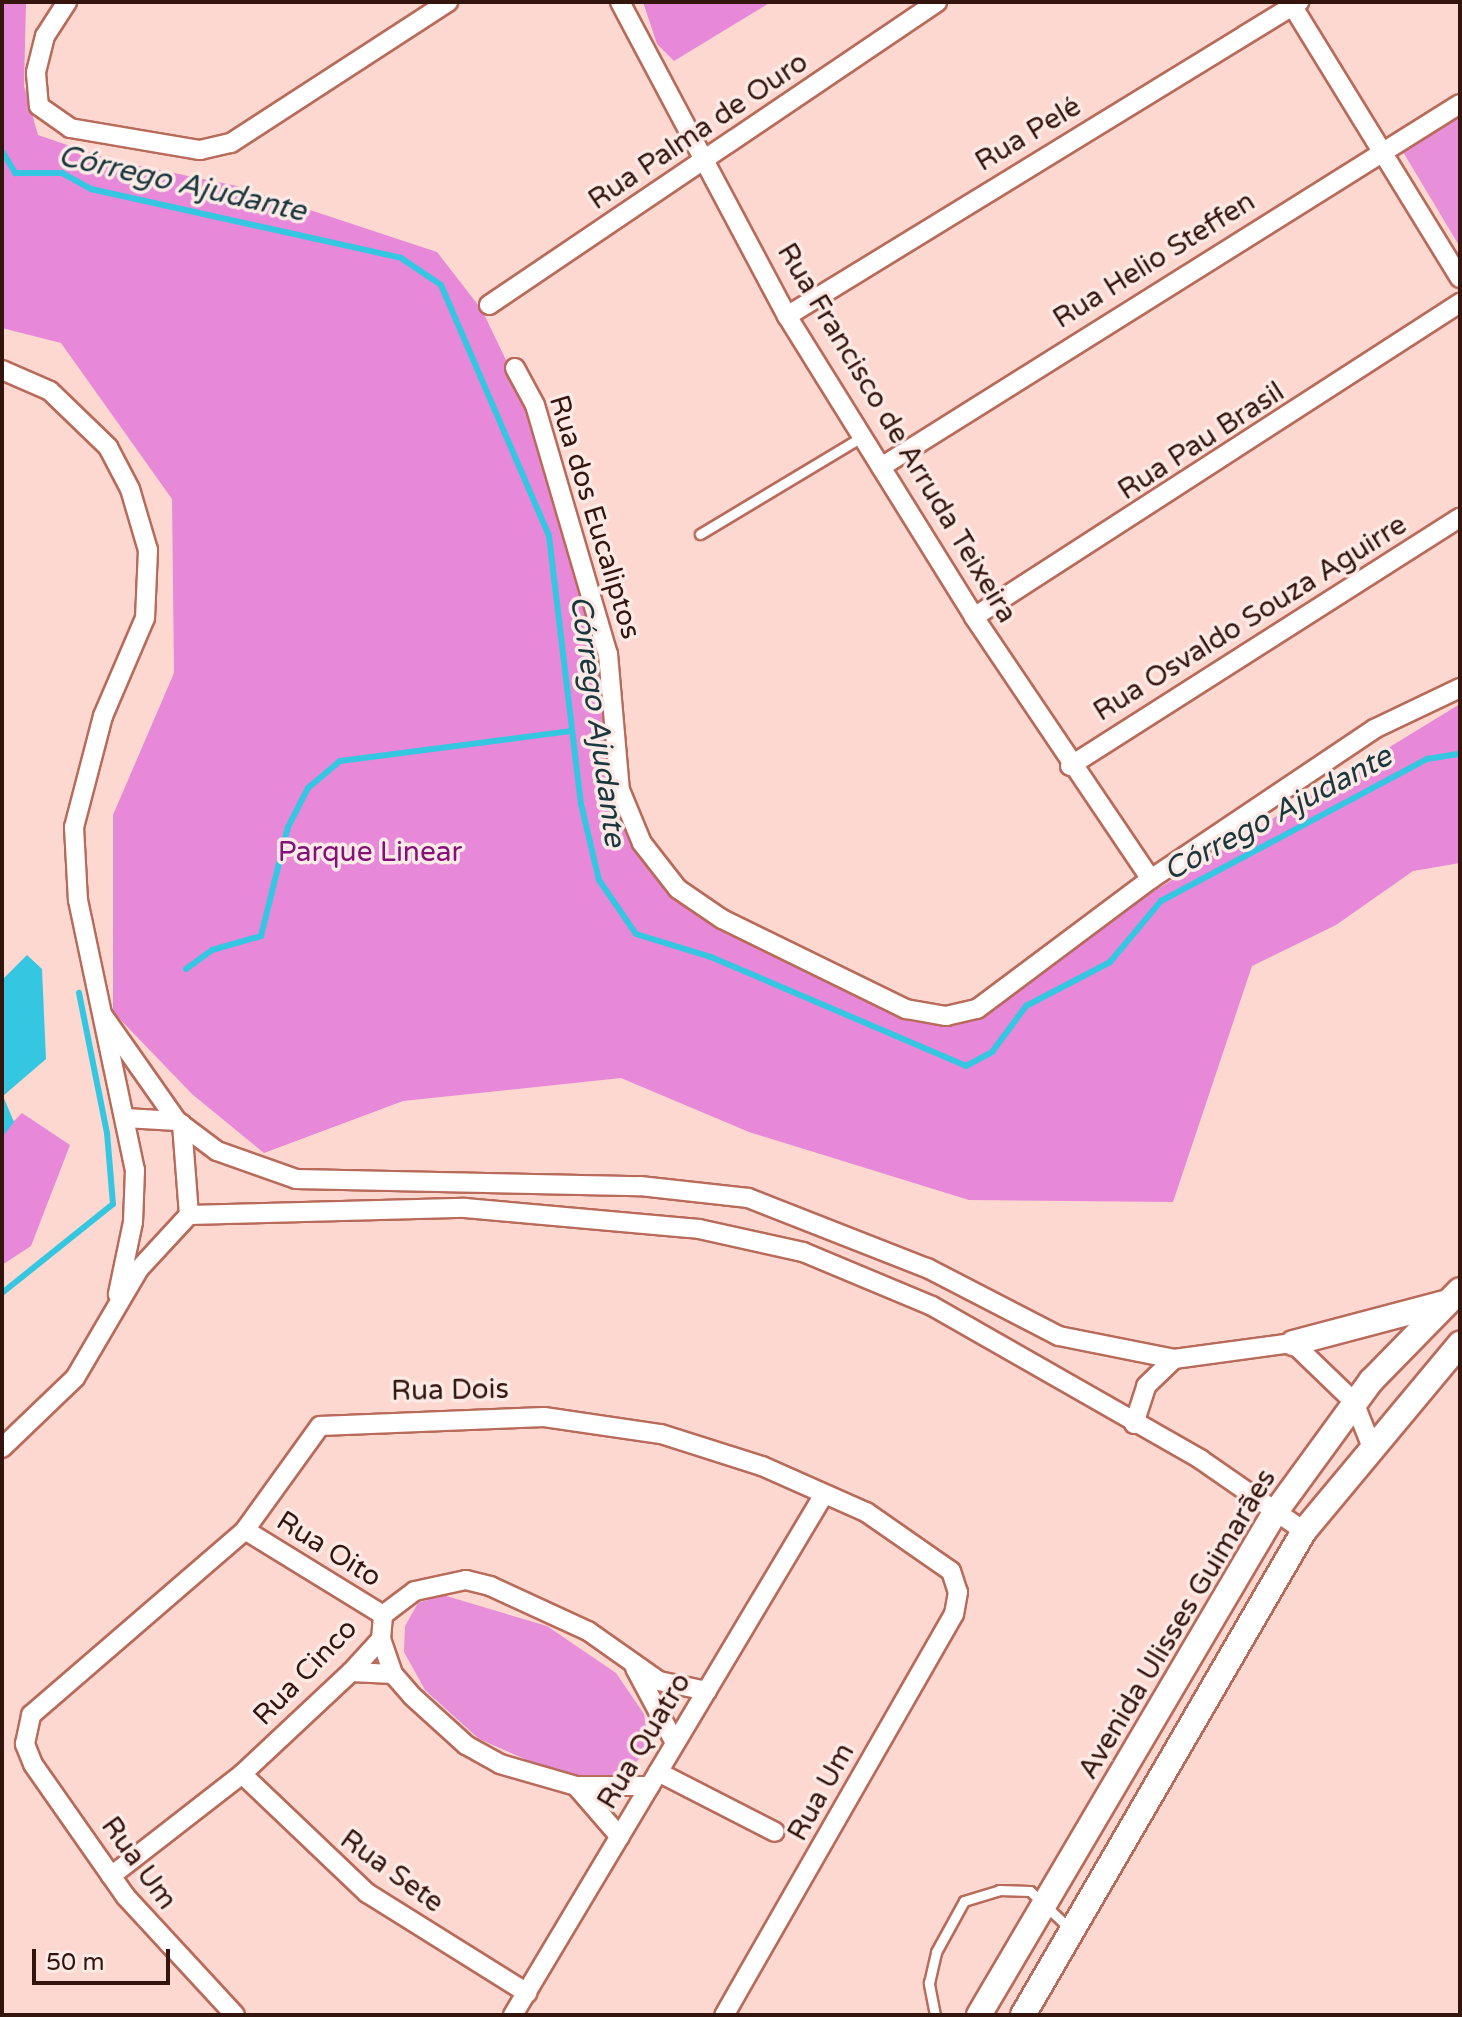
<!DOCTYPE html>
<html>
<head>
<meta charset="utf-8">
<style>
	body { margin:0 }
	#map { position:relative; width:1462px; height:2017px; overflow:hidden; background:#fcd8d0; font-family:"Varela Round",sans-serif }
	div>[style] { position:absolute }
	.green>* { inset:0; background:#e78fd9 }
	.forest>* { inset:0; background:#e888d8 }
	.water>* { inset:0; background:#35c6e1 }
	.stream>* { height:6px; margin:-3px; padding:0 3px; transform-origin:3px; border-radius:3px; background:#35c6e1 }
	.roads { filter:drop-shadow(2px 0 #b86b5a) drop-shadow(-2px 0 #b86b5a) drop-shadow(0 2px #b86b5a) drop-shadow(0 -2px #b86b5a) }
	.lane>* { height:9px; margin:-4.5px; padding:0 4.5px; transform-origin:4.5px; border-radius:4.5px; background:#fff }
	.street>* { height:18px; margin:-9px; padding:0 9px; transform-origin:9px; border-radius:9px; background:#fff }
	.secondary>* { height:24px; margin:-12px; padding:0 12px; transform-origin:12px; border-radius:12px; background:#fff }
	span { translate:-50% -50%; white-space:nowrap; text-align:center; line-height:1.15; -webkit-text-stroke:7px #fceae6; paint-order:stroke }
	.street-label { font-size:28px; color:#34150e }
	.park-label { font-size:28px; color:#85107a }
	.water-label { font-size:30px; color:#1a373d; font-style:italic }
	.frame { position:absolute; inset:0; border:4px solid #34150e; pointer-events:none }
	.scale { position:absolute; left:32px; top:1949px; width:138px; height:36px; box-sizing:border-box; border:4px solid #34150e; border-top:0; padding-left:10px; font-size:24px; line-height:28px; white-space:nowrap; color:#34150e; -webkit-text-stroke:6px #fceae6; paint-order:stroke }
</style>
</head>
<body>
<div id="map">
	<div class="green">
		<i style="clip-path:polygon(1460px 113px,1460px 247px,1403px 152px)"></i>
		<i style="clip-path:polygon(443px 1595px,547px 1626px,616px 1673px,644px 1714px,649px 1744px,628px 1774px,591px 1781px,543px 1767px,479px 1739px,425px 1690px,404px 1652px,405px 1626px,418px 1603px)"></i>
	</div>
	<div class="forest">
		<i style="clip-path:polygon(2px 2px,26px 2px,24px 86px,38px 135px,111px 160px,237px 186px,437px 252px,482px 310px,528px 406px,601px 655px,613px 791px,671px 890px,943px 1020px,1460px 704px,1460px 863px,1413px 871px,1336px 925px,1252px 966px,1173px 1202px,969px 1200px,749px 1132px,621px 1078px,403px 1101px,264px 1153px,192px 1094px,113px 1012px,113px 815px,174px 673px,172px 499px,61px 343px,2px 328px)"></i>
		<i style="clip-path:polygon(643px 2px,771px 2px,674px 61px,657px 44px)"></i>
		<i style="clip-path:polygon(22px 1113px,70px 1145px,31px 1246px,2px 1265px,2px 1133px)"></i>
	</div>
	<div class="water">
		<i style="clip-path:polygon(27px 955px,42px 969px,46px 1059px,3px 1096px,14px 1122px,2px 1137px,2px 980px)"></i>
	</div>
	<div class="stream">
		<i style="left:2px;top:151px;width:26px;rotate:59deg"></i>
		<i style="left:15px;top:173px;width:47px"></i>
		<i style="left:62px;top:173px;width:33px;rotate:29deg"></i>
		<i style="left:91px;top:189px;width:318px;rotate:12.5deg"></i>
		<i style="left:401px;top:258px;width:48px;rotate:34deg"></i>
		<i style="left:441px;top:285px;width:273px;rotate:66.7deg"></i>
		<i style="left:549px;top:536px;width:270px;rotate:83.2deg"></i>
		<i style="left:581px;top:804px;width:78px;rotate:76.7deg"></i>
		<i style="left:599px;top:880px;width:65px;rotate:55.6deg"></i>
		<i style="left:636px;top:934px;width:78px;rotate:17deg"></i>
		<i style="left:711px;top:957px;width:277px;rotate:23.1deg"></i>
		<i style="left:966px;top:1066px;width:30px;rotate:-28deg"></i>
		<i style="left:992px;top:1052px;width:57px;rotate:-53.5deg"></i>
		<i style="left:1026px;top:1006px;width:95px;rotate:-27.6deg"></i>
		<i style="left:1110px;top:962px;width:80px;rotate:-50.1deg"></i>
		<i style="left:1161px;top:901px;width:302px;rotate:-28.1deg"></i>
		<i style="left:1427px;top:759px;width:33px;rotate:-9deg"></i>
		<i style="left:186px;top:969px;width:32px;rotate:-36deg"></i>
		<i style="left:212px;top:950px;width:51px;rotate:-15.9deg"></i>
		<i style="left:261px;top:936px;width:112px;rotate:-76.1deg"></i>
		<i style="left:288px;top:827px;width:44px;rotate:-62.9deg"></i>
		<i style="left:308px;top:788px;width:42px;rotate:-40.2deg"></i>
		<i style="left:340px;top:761px;width:234px;rotate:-7.4deg"></i>
		<i style="left:2px;top:1293px;width:142px;rotate:-38.7deg"></i>
		<i style="left:113px;top:1204px;width:71px;rotate:-94.8deg"></i>
		<i style="left:107px;top:1133px;width:143px;rotate:-101.3deg"></i>
	</div>
	<div class="roads">
		<div class="lane">
			<i style="left:700px;top:534px;width:190px;rotate:-31deg"></i>
			<i style="left:935px;top:2015px;width:33px;rotate:-101deg"></i>
			<i style="left:929px;top:1983px;width:32px;rotate:-77deg"></i>
			<i style="left:936px;top:1952px;width:58px;rotate:-61.2deg"></i>
			<i style="left:964px;top:1901px;width:37px;rotate:-17deg"></i>
			<i style="left:999px;top:1890px;width:31px;rotate:2deg"></i>
			<i style="left:1030px;top:1891px;width:55px;rotate:43.5deg"></i>
		</div>
		<div class="street">
			<i style="left:67px;top:2px;width:40px;rotate:122.9deg"></i>
			<i style="left:45px;top:36px;width:38px;rotate:104deg"></i>
			<i style="left:36px;top:73px;width:33px;rotate:85deg"></i>
			<i style="left:39px;top:106px;width:38px;rotate:35deg"></i>
			<i style="left:70px;top:128px;width:132px;rotate:9.6deg"></i>
			<i style="left:200px;top:150px;width:32px;rotate:-13deg"></i>
			<i style="left:231px;top:143px;width:259px;rotate:-33deg"></i>
			<i style="left:620px;top:2px;width:356px;rotate:62deg"></i>
			<i style="left:787px;top:316px;width:354px;rotate:58.1deg"></i>
			<i style="left:974px;top:617px;width:316px;rotate:56deg"></i>
			<i style="left:1290px;top:2px;width:324px;rotate:58.4deg"></i>
			<i style="left:489px;top:305px;width:541px;rotate:-34.07deg"></i>
			<i style="left:787px;top:316px;width:601px;rotate:-31.52deg"></i>
			<i style="left:515px;top:368px;width:42px;rotate:61.6deg"></i>
			<i style="left:535px;top:405px;width:259px;rotate:73.7deg"></i>
			<i style="left:608px;top:654px;width:137px;rotate:85deg"></i>
			<i style="left:620px;top:790px;width:57px;rotate:67.5deg"></i>
			<i style="left:642px;top:843px;width:58px;rotate:52deg"></i>
			<i style="left:678px;top:889px;width:53px;rotate:34.3deg"></i>
			<i style="left:722px;top:919px;width:205px;rotate:26.1deg"></i>
			<i style="left:906px;top:1009px;width:41px;rotate:9.9deg"></i>
			<i style="left:946px;top:1016px;width:32px;rotate:-13deg"></i>
			<i style="left:977px;top:1009px;width:217px;rotate:-36.8deg"></i>
			<i style="left:1151px;top:879px;width:269px;rotate:-33.9deg"></i>
			<i style="left:1374px;top:729px;width:95px;rotate:-25.5deg"></i>
			<i style="left:2px;top:370px;width:52px;rotate:23.6deg"></i>
			<i style="left:50px;top:391px;width:81px;rotate:44deg"></i>
			<i style="left:108px;top:447px;width:47px;rotate:62.4deg"></i>
			<i style="left:130px;top:489px;width:64px;rotate:73.6deg"></i>
			<i style="left:148px;top:550px;width:68px;rotate:92.5deg"></i>
			<i style="left:145px;top:618px;width:107px;rotate:113.2deg"></i>
			<i style="left:103px;top:716px;width:115px;rotate:104.6deg"></i>
			<i style="left:74px;top:827px;width:73px;rotate:86.9deg"></i>
			<i style="left:78px;top:900px;width:276px;rotate:78.1deg"></i>
			<i style="left:135px;top:1170px;width:52px;rotate:92.2deg"></i>
			<i style="left:133px;top:1222px;width:74px;rotate:101.8deg"></i>
			<i style="left:881px;top:467px;width:683px;rotate:-32.09deg"></i>
			<i style="left:974px;top:617px;width:579px;rotate:-32.87deg"></i>
			<i style="left:1070px;top:766px;width:462px;rotate:-32.5deg"></i>
			<i style="left:104px;top:1017px;width:127px;rotate:54.9deg"></i>
			<i style="left:177px;top:1121px;width:50px;rotate:36.9deg"></i>
			<i style="left:217px;top:1151px;width:84px;rotate:19.5deg"></i>
			<i style="left:296px;top:1179px;width:344px;rotate:1.2deg"></i>
			<i style="left:640px;top:1186px;width:109px;rotate:6.3deg"></i>
			<i style="left:748px;top:1198px;width:192px;rotate:21.4deg"></i>
			<i style="left:927px;top:1268px;width:148px;rotate:27.3deg"></i>
			<i style="left:1059px;top:1336px;width:117px;rotate:11.3deg"></i>
			<i style="left:1174px;top:1359px;width:120px;rotate:-7.7deg"></i>
			<i style="left:1293px;top:1343px;width:85px;rotate:44deg"></i>
			<i style="left:1354px;top:1402px;width:46px;rotate:68.4deg"></i>
			<i style="left:125px;top:1118px;width:52px;rotate:3.3deg"></i>
			<i style="left:182px;top:1124px;width:91px;rotate:85.6deg"></i>
			<i style="left:1134px;top:1424px;width:40px;rotate:-72deg"></i>
			<i style="left:1146px;top:1386px;width:39px;rotate:-44deg"></i>
			<i style="left:2px;top:1448px;width:101px;rotate:-43.8deg"></i>
			<i style="left:75px;top:1378px;width:126px;rotate:-59.6deg"></i>
			<i style="left:139px;top:1269px;width:74px;rotate:-47.2deg"></i>
			<i style="left:189px;top:1215px;width:276px;rotate:-1.5deg"></i>
			<i style="left:465px;top:1208px;width:235px;rotate:5.1deg"></i>
			<i style="left:699px;top:1229px;width:107px;rotate:12.5deg"></i>
			<i style="left:803px;top:1252px;width:140px;rotate:22.7deg"></i>
			<i style="left:932px;top:1306px;width:309px;rotate:29.7deg"></i>
			<i style="left:1200px;top:1459px;width:126px;rotate:34.7deg"></i>
			<i style="left:245px;top:1530px;width:162px;rotate:31.6deg"></i>
			<i style="left:381px;top:1639px;width:37px;rotate:71deg"></i>
			<i style="left:393px;top:1674px;width:29px;rotate:49deg"></i>
			<i style="left:412px;top:1696px;width:73px;rotate:42.2deg"></i>
			<i style="left:466px;top:1745px;width:39px;rotate:29deg"></i>
			<i style="left:500px;top:1764px;width:79px;rotate:16.1deg"></i>
			<i style="left:576px;top:1786px;width:74px"></i>
			<i style="left:635px;top:1668px;width:85px;rotate:61.9deg"></i>
			<i style="left:351px;top:1672px;width:42px;rotate:2.7deg"></i>
			<i style="left:658px;top:1772px;width:131px;rotate:27.1deg"></i>
			<i style="left:242px;top:1774px;width:173px;rotate:43.6deg"></i>
			<i style="left:367px;top:1893px;width:189px;rotate:32deg"></i>
			<i style="left:576px;top:1786px;width:67px;rotate:49.2deg"></i>
			<i style="left:111px;top:1876px;width:166px;rotate:-37.9deg"></i>
			<i style="left:242px;top:1774px;width:149px;rotate:-43.1deg"></i>
			<i style="left:351px;top:1672px;width:45px;rotate:-47.7deg"></i>
			<i style="left:381px;top:1639px;width:24px;rotate:-85deg"></i>
			<i style="left:383px;top:1615px;width:40px;rotate:-37deg"></i>
			<i style="left:415px;top:1591px;width:52px;rotate:-12.2deg"></i>
			<i style="left:466px;top:1580px;width:25px;rotate:14deg"></i>
			<i style="left:490px;top:1586px;width:108px;rotate:24.7deg"></i>
			<i style="left:588px;top:1631px;width:87px;rotate:35.2deg"></i>
			<i style="left:659px;top:1681px;width:49px;rotate:11.8deg"></i>
			<i style="left:235px;top:2015px;width:161px;rotate:-132.7deg"></i>
			<i style="left:126px;top:1897px;width:162px;rotate:-125deg"></i>
			<i style="left:33px;top:1764px;width:22px;rotate:-112deg"></i>
			<i style="left:25px;top:1744px;width:30px;rotate:-78deg"></i>
			<i style="left:31px;top:1715px;width:283px;rotate:-40.8deg"></i>
			<i style="left:245px;top:1530px;width:128px;rotate:-54.2deg"></i>
			<i style="left:320px;top:1426px;width:224px;rotate:-2.3deg"></i>
			<i style="left:544px;top:1417px;width:118px;rotate:8.3deg"></i>
			<i style="left:661px;top:1434px;width:106px;rotate:17.6deg"></i>
			<i style="left:762px;top:1466px;width:114px;rotate:23.9deg"></i>
			<i style="left:866px;top:1512px;width:103px;rotate:34.8deg"></i>
			<i style="left:951px;top:1571px;width:22px;rotate:72deg"></i>
			<i style="left:958px;top:1592px;width:22px;rotate:100deg"></i>
			<i style="left:954px;top:1614px;width:462px;rotate:119.8deg"></i>
			<i style="left:513px;top:2015px;width:605px;rotate:-59.15deg"></i>
		</div>
		<div class="secondary">
			<i style="left:1293px;top:1343px;width:156px;rotate:-14.8deg"></i>
			<i style="left:979px;top:2015px;width:581px;rotate:-59.51deg"></i>
			<i style="left:1274px;top:1514px;width:165px;rotate:-53.9deg"></i>
			<i style="left:1371px;top:1381px;width:127px;rotate:-45.6deg"></i>
			<i style="left:1023px;top:2015px;width:560px;rotate:-59.86deg"></i>
			<i style="left:1304px;top:1531px;width:244px;rotate:-50.2deg"></i>
		</div>
	</div>
	<div class="street-label">
		<span style="left:698px;top:131px;rotate:-34deg">Rua Palma de Ouro</span>
		<span style="left:1028px;top:134px;rotate:-31deg">Rua Pelé</span>
		<span style="left:1154px;top:260px;rotate:-32deg">Rua Helio Steffen</span>
		<span style="left:897px;top:433px;rotate:59deg">Rua Francisco de Arruda Teixeira</span>
		<span style="left:1201px;top:441px;rotate:-33deg">Rua Pau Brasil</span>
		<span style="left:595px;top:517px;rotate:73deg">Rua dos Eucaliptos</span>
		<span style="left:1250px;top:618px;rotate:-32deg">Rua Osvaldo Souza Aguirre</span>
		<span style="left:450px;top:1390px;rotate:-1deg">Rua Dois</span>
		<span style="left:329px;top:1549px;rotate:32deg">Rua Oito</span>
		<span style="left:1177px;top:1624px;rotate:-59deg">Avenida Ulisses Guimarães</span>
		<span style="left:305px;top:1672px;rotate:-46deg">Rua Cinco</span>
		<span style="left:644px;top:1741px;rotate:-59deg">Rua Quatro</span>
		<span style="left:821px;top:1792px;rotate:-61deg">Rua Um</span>
		<span style="left:139px;top:1863px;rotate:54deg">Rua Um</span>
		<span style="left:392px;top:1871px;rotate:36deg">Rua Sete</span>
	</div>
	<div class="park-label">
		<span style="left:370px;top:852px">Parque Linear</span>
	</div>
	<div class="water-label">
		<span style="left:182px;top:184px;rotate:13deg">Córrego Ajudante</span>
		<span style="left:597px;top:721px;rotate:82deg">Córrego Ajudante</span>
		<span style="left:1278px;top:814px;rotate:-28deg">Córrego Ajudante</span>
	</div>
	<div class="frame"></div>
	<div class="scale">50 m</div>
</div>
</body>
</html>
